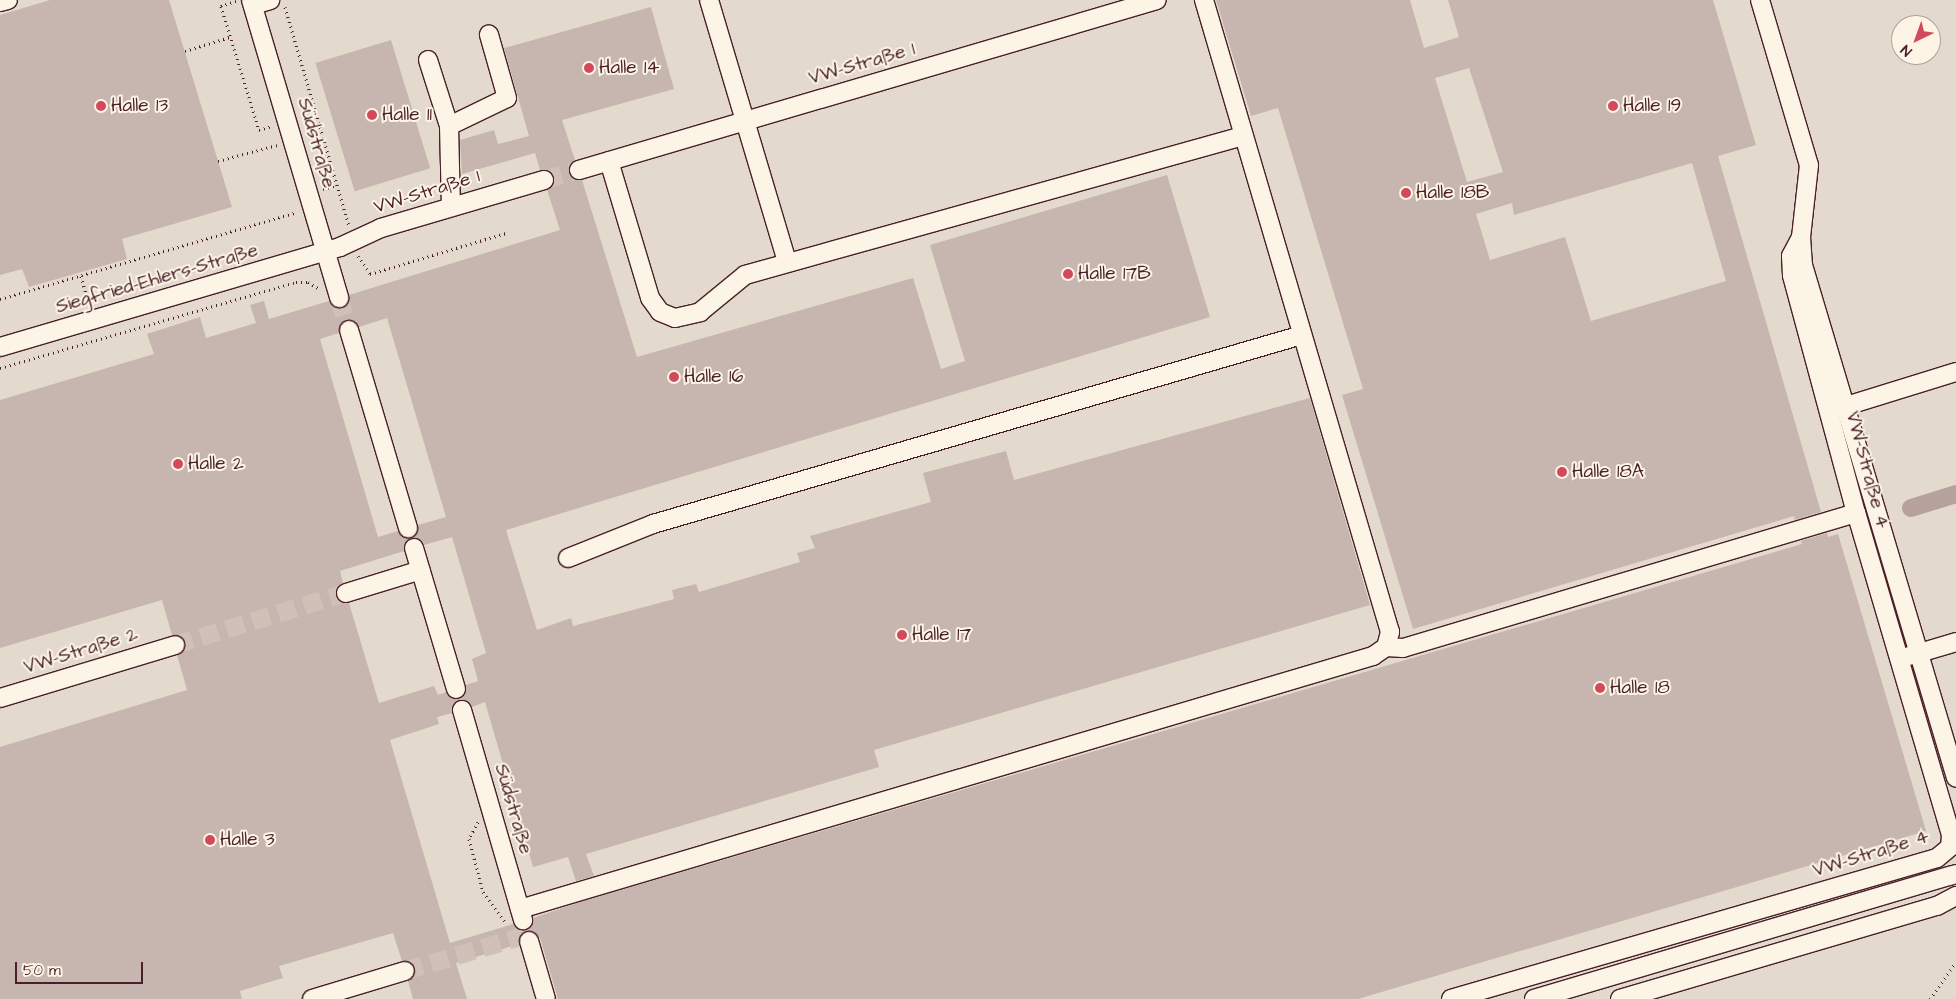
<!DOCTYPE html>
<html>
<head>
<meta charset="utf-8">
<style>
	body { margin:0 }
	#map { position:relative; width:1956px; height:999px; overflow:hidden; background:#f1e8da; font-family:"Architects Daughter",sans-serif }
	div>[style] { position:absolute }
	.built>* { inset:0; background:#e4d9cd }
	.canal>* { height:18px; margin:-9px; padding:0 9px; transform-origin:9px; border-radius:9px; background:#b6a19c }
	.building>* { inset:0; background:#c7b6af; transform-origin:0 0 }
	.minor-tunnel>* { height:18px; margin-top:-9px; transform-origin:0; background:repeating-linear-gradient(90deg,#d0c0b7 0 18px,transparent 0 27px) }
	.path>* { height:3px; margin-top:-1.5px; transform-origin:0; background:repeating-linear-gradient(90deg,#4a1f2b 0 1px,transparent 0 5px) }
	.roads { filter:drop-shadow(1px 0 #4a1f2b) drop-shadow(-1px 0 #4a1f2b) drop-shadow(0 1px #4a1f2b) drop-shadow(0 -1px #4a1f2b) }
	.minor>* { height:18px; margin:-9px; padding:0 9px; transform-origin:9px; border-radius:9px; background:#fcf5e5 }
	.dots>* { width:14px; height:14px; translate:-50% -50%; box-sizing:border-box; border:2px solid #fcf5e5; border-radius:50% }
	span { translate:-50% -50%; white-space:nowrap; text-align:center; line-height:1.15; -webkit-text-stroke:4px #fcf5e5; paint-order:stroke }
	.street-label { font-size:19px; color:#4a1f2b }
	.poi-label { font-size:19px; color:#4a1f2b }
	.left { translate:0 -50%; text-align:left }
	.north { position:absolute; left:1891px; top:15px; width:50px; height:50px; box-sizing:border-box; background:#fcf5e5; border:1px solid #b59f9b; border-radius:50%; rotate:222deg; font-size:14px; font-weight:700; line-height:20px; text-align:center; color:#4a1f2b }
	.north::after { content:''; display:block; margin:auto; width:18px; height:22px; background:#d1495b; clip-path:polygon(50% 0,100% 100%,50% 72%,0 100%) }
	.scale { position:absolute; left:15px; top:962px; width:128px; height:22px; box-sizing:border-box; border:2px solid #4a1f2b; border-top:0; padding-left:6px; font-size:15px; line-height:18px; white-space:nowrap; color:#4a1f2b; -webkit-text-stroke:4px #fcf5e5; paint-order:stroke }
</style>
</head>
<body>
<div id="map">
	<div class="built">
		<i style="clip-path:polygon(evenodd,0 0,1956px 0,1956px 999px,0 999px,0 0,1901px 25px,1931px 25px,1931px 55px,1901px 55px,1901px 25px)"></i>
	</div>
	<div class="canal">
		<i style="left:1911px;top:508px;width:47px;rotate:-17.3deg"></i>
	</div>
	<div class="building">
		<i style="clip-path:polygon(50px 0,169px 0,232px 207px,122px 239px,127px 259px,29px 287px,22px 269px,0 275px,0 15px)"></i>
		<i style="clip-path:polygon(evenodd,1216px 0,1410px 0,1424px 48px,1459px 37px,1448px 0,1713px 0,1756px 145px,1718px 156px,1821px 512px,1795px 520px,1794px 516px,1413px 629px,1342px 395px,1363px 389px,1278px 108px,1251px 116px,1216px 0,1469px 68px,1503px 172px,1467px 182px,1435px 78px,1469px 68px,1216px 0,1692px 163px,1726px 281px,1591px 321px,1565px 237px,1490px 260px,1476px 214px,1512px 203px,1514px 215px,1692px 163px)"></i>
		<i style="clip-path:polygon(evenodd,651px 7px,674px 89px,562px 120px,575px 160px,569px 167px,569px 173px,576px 180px,582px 180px,637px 357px,913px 278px,941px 369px,965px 361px,930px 245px,1167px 175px,1210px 317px,506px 530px,537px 630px,571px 618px,573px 626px,674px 599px,672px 590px,696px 584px,699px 592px,800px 562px,797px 553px,815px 548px,810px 536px,931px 502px,923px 473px,1006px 451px,1014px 480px,1310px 398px,1370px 605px,874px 750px,879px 767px,586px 854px,594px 876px,576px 881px,568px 857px,533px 867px,485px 702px,472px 707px,465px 700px,459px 700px,452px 707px,452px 713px,437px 717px,439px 724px,390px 740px,450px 943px,513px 924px,520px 930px,526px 930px,533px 918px,583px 901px,1802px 544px,1801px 541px,1827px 533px,1828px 537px,1838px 534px,1926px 831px,1358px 999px,558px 999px,540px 938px,531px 931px,521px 934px,519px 944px,456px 963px,467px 999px,413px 999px,408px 981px,415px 974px,415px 967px,408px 961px,402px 961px,393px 933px,279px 966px,283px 978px,240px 991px,242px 999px,0 999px,0 747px,187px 690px,177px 655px,183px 652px,185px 642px,182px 637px,172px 635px,162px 600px,0 648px,0 400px,154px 354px,147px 334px,200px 317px,206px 338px,256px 323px,250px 305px,264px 301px,269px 319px,329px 301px,332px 306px,342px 308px,347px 305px,349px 295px,560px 230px,547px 190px,554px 183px,554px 177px,547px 170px,540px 170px,535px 153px,462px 174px,460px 140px,494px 130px,498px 144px,529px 136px,504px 48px,651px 7px,387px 318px,446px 517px,418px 525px,418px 531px,412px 538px,421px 540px,424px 545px,452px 537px,486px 653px,472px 659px,478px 681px,466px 685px,466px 692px,459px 699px,449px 697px,446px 692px,438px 695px,434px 686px,379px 703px,349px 603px,339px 601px,336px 596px,338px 586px,343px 583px,340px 571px,404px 551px,404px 545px,410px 538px,401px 536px,398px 531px,378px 537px,320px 339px,339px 333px,339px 327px,346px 320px,352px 320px,359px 327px,387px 318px)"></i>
		<i style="left:391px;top:40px;width:134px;height:79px;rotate:73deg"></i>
	</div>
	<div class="minor-tunnel">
		<i style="left:544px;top:180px;width:36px;rotate:-16deg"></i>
		<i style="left:339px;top:298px;width:34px;rotate:73deg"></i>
		<i style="left:175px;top:645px;width:179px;rotate:-16.9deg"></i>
		<i style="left:405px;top:971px;width:127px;rotate:-16.4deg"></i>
	</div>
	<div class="path">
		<i style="left:236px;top:1px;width:16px;rotate:162deg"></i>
		<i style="left:221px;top:6px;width:130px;rotate:73deg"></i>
		<i style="left:259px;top:130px;width:14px;rotate:-17deg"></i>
		<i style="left:285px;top:7px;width:228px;rotate:73.7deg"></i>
		<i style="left:185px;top:51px;width:47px;rotate:-17.3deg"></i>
		<i style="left:218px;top:161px;width:61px;rotate:-15.2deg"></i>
		<i style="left:323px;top:189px;width:15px;rotate:-16deg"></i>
		<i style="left:358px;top:256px;width:22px;rotate:56deg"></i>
		<i style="left:370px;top:274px;width:142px;rotate:-16.8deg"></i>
		<i style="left:81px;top:276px;width:29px;rotate:74deg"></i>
		<i style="left:0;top:299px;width:309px;rotate:-16.3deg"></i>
		<i style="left:0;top:368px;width:308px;rotate:-16.2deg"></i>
		<i style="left:296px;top:282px;width:12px"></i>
		<i style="left:308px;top:282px;width:12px;rotate:31deg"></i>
		<i style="left:478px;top:822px;width:19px;rotate:118deg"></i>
		<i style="left:469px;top:839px;width:55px;rotate:75.2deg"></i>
		<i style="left:483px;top:892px;width:37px;rotate:54deg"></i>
		<i style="left:1930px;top:999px;width:45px;rotate:-54.9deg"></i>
	</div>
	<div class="roads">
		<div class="minor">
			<i style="left:251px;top:0;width:311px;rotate:73.5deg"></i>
			<i style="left:709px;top:0;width:273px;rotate:73.4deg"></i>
			<i style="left:1760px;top:0;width:172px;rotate:73.5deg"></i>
			<i style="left:1809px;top:165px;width:72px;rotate:96.3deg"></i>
			<i style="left:1801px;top:237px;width:28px;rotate:86deg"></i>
			<i style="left:1803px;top:265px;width:535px;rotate:73.39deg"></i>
			<i style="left:0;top:2px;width:8px;rotate:-14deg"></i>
			<i style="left:253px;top:5px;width:18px;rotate:-16deg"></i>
			<i style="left:428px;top:60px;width:69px;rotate:72.3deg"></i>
			<i style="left:449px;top:126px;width:81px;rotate:88.6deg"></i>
			<i style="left:449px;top:126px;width:64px;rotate:-25.8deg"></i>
			<i style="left:507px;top:98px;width:66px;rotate:-105.9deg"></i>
			<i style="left:609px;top:161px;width:143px;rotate:73.3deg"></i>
			<i style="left:650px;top:298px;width:17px;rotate:54deg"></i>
			<i style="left:660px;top:312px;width:16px;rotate:22deg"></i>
			<i style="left:675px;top:318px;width:26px;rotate:-13deg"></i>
			<i style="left:700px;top:312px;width:58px;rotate:-39.4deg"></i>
			<i style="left:745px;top:275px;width:517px;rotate:-15.6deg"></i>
			<i style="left:579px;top:170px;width:602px;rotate:-16.39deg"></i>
			<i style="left:349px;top:330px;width:207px;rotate:73.4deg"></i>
			<i style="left:0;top:347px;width:354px;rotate:-16.4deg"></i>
			<i style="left:340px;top:247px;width:45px;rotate:-24.9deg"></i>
			<i style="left:381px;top:228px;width:170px;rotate:-16.4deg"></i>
			<i style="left:1846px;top:406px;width:115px;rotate:-17.2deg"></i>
			<i style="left:414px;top:548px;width:147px;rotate:73.4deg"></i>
			<i style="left:568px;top:558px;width:92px;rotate:-21.8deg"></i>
			<i style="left:653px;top:524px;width:676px;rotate:-16.24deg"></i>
			<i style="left:346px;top:593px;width:78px;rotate:-17deg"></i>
			<i style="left:1386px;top:647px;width:17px;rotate:3deg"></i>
			<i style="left:1403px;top:648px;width:473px;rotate:-16.6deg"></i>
			<i style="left:1909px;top:656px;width:49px;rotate:-16.6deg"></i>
			<i style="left:0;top:698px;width:183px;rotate:-16.8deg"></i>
			<i style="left:462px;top:710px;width:219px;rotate:73.8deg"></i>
			<i style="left:520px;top:909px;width:890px;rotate:-16.52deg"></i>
			<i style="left:1373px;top:656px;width:16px;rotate:-35deg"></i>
			<i style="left:1386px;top:647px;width:16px;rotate:-75deg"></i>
			<i style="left:1390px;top:632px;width:659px;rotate:-106.4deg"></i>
			<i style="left:529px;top:941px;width:60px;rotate:73.7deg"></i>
			<i style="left:312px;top:999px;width:97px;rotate:-16.8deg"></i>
			<i style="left:1451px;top:999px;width:506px;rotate:-16.18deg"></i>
			<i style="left:1937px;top:858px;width:17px;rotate:-40deg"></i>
			<i style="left:1950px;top:847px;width:12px;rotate:-85deg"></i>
			<i style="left:1951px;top:835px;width:336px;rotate:-106.4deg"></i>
			<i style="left:1856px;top:513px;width:246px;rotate:-105.1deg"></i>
			<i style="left:1792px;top:275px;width:19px;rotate:-93deg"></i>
			<i style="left:1791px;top:256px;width:21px;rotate:-62deg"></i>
			<i style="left:1534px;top:999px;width:440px;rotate:-16.5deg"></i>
			<i style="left:1620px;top:999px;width:330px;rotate:-16.4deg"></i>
			<i style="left:1937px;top:906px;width:21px;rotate:-28deg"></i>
		</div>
	</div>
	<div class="dots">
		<i style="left:589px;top:68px;background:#d1495b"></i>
		<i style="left:101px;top:106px;background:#d1495b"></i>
		<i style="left:1613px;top:106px;background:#d1495b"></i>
		<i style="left:372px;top:115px;background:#d1495b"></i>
		<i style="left:1406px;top:193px;background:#d1495b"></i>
		<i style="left:1068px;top:274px;background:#d1495b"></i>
		<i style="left:674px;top:377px;background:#d1495b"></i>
		<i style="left:178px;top:464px;background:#d1495b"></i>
		<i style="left:1562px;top:472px;background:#d1495b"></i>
		<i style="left:902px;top:635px;background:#d1495b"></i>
		<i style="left:1600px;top:688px;background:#d1495b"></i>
		<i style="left:210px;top:840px;background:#d1495b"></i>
	</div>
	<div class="street-label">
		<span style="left:862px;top:64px;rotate:-16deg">VW-Straße 1</span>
		<span style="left:316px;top:143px;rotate:74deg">Südstraße</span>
		<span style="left:427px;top:192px;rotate:-17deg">VW-Straße 1</span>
		<span style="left:157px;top:279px;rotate:-16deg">Siegfried-Ehlers-Straße</span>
		<span style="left:1867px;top:470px;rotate:75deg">VW-Straße 4</span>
		<span style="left:81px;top:651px;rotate:-17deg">VW-Straße 2</span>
		<span style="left:513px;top:809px;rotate:74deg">Südstraße</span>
		<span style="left:1871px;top:854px;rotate:-17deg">VW-Straße 4</span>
	</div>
	<div class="poi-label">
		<span class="left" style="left:599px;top:68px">Halle 14</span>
		<span class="left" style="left:111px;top:106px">Halle 13</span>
		<span class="left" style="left:1623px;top:106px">Halle 19</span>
		<span class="left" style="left:382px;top:115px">Halle 11</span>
		<span class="left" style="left:1416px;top:193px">Halle 18B</span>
		<span class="left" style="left:1078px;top:274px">Halle 17B</span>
		<span class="left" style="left:684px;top:377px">Halle 16</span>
		<span class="left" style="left:188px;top:464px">Halle 2</span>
		<span class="left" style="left:1572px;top:472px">Halle 18A</span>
		<span class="left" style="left:912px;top:635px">Halle 17</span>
		<span class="left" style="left:1610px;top:688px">Halle 18</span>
		<span class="left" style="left:220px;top:840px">Halle 3</span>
	</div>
	<div class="north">N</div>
	<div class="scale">50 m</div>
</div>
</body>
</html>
